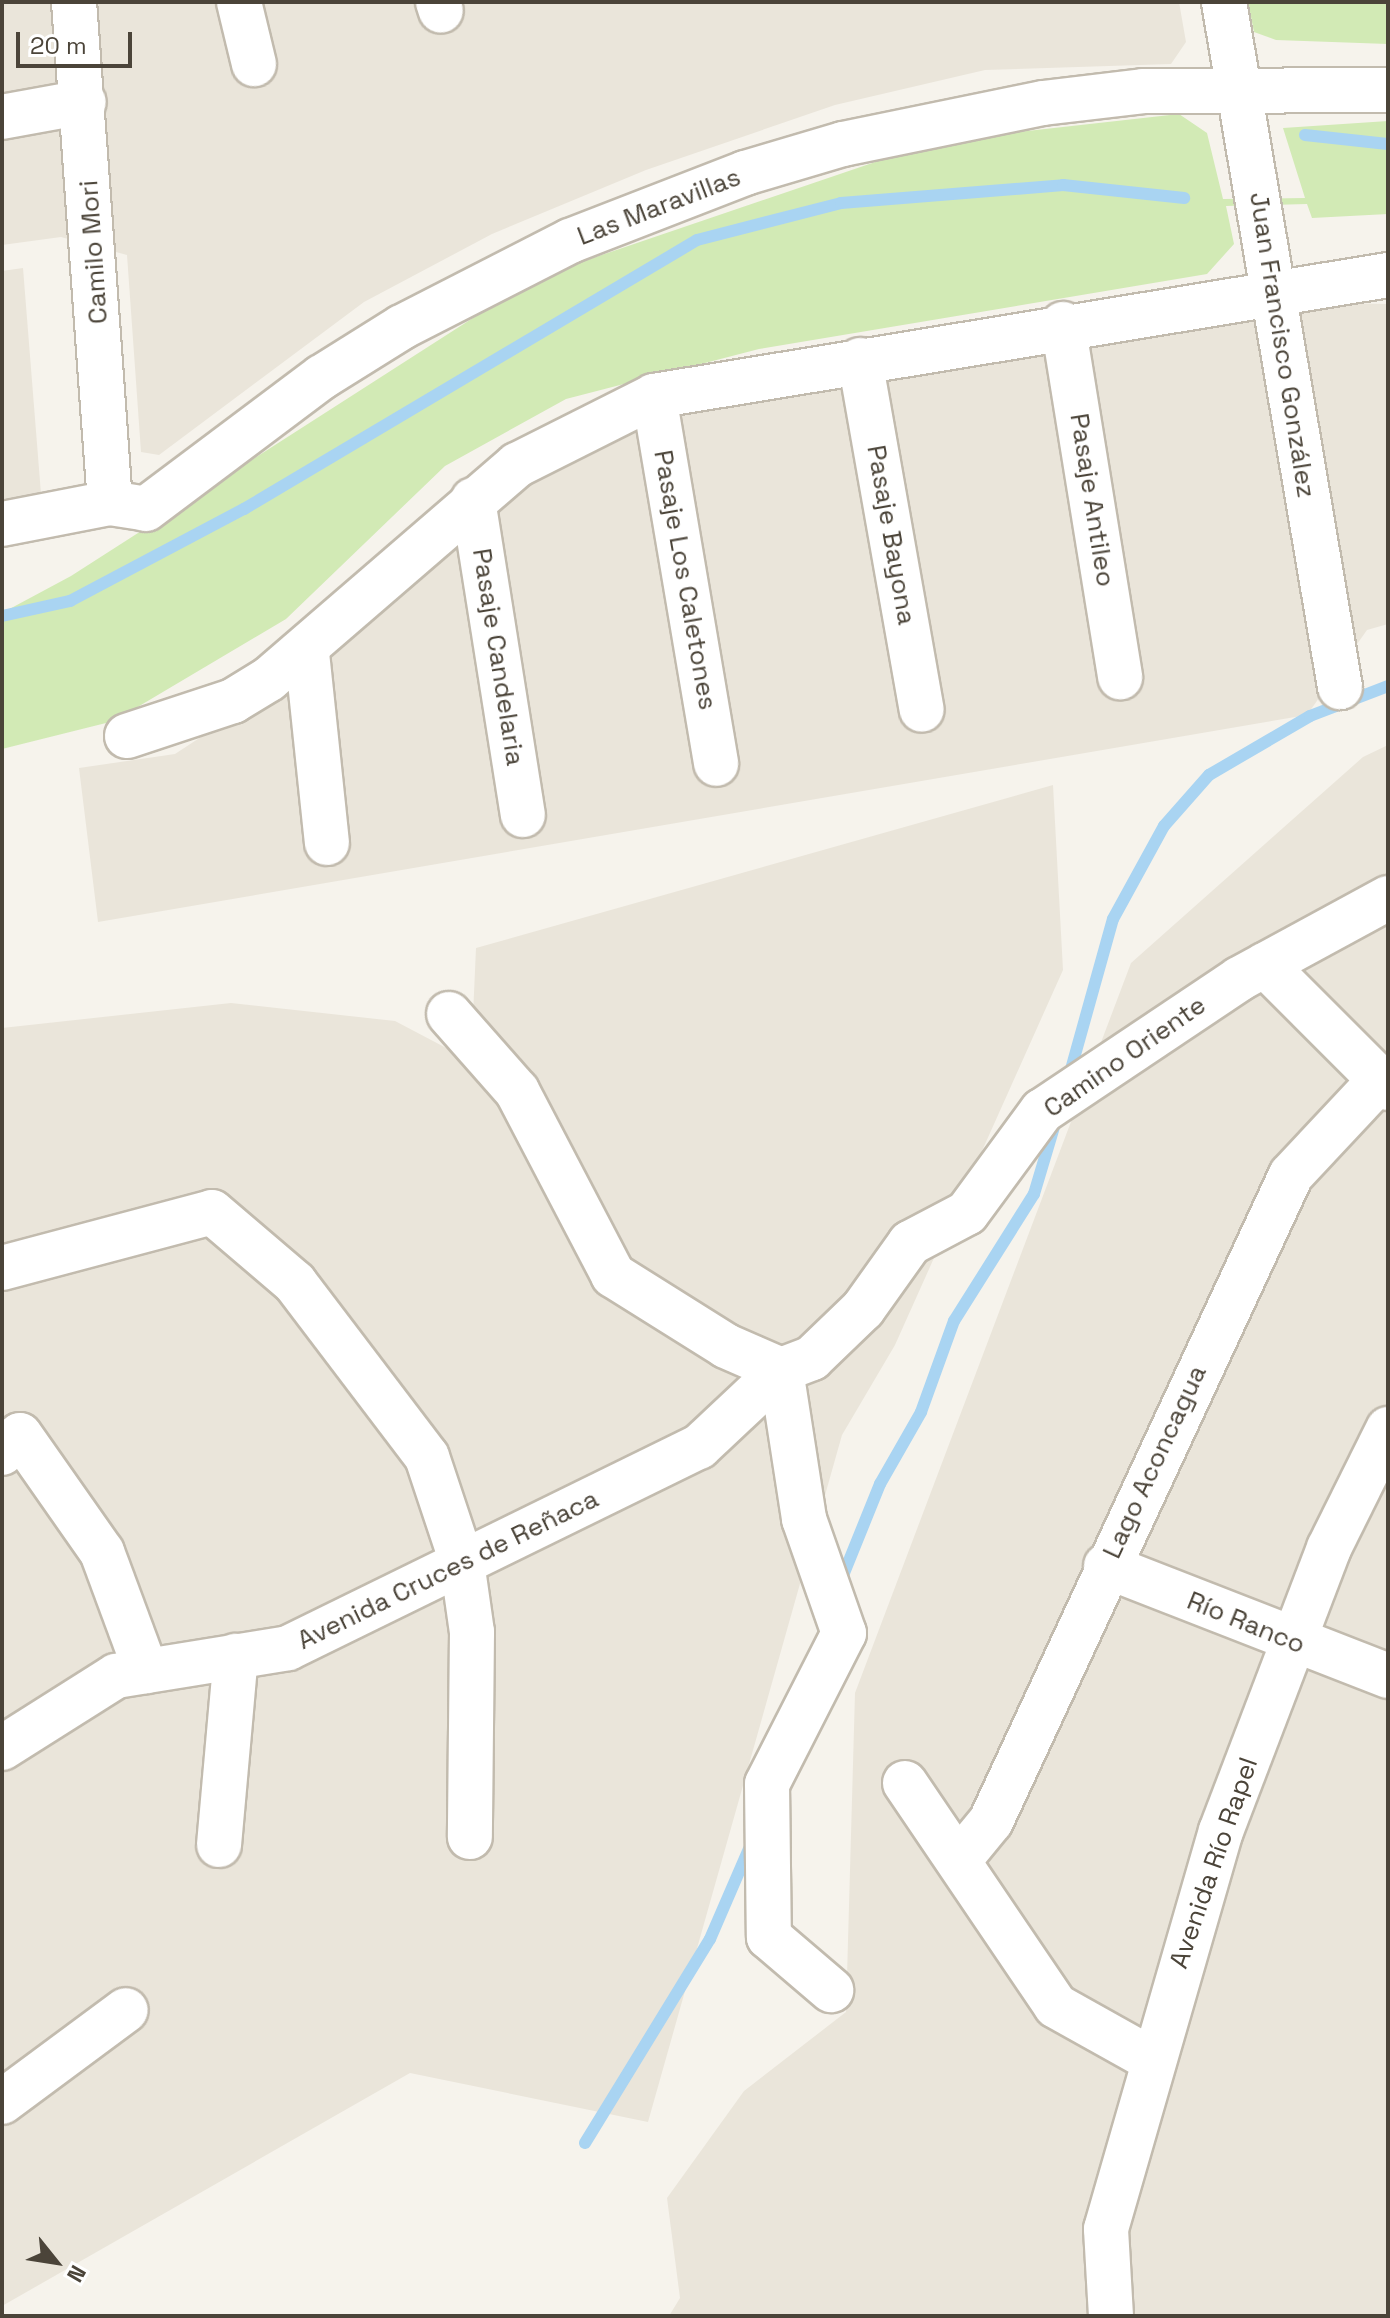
<!DOCTYPE html>
<html>
<head>
<meta charset="utf-8">
<style>
	body { margin:0 }
	#map { position:relative; width:1390px; height:2318px; overflow:hidden; background:#f6f3ec; font-family:"Space Grotesk",sans-serif }
	div>[style] { position:absolute }
	.residential>* { inset:0; background:#eae5da }
	.green>* { inset:0; background:#d2eab5 }
	.stream>* { height:12px; margin:-6px; padding:0 6px; transform-origin:6px; border-radius:6px; background:#a9d4f2 }
	.roads { filter:drop-shadow(2px 0 #c2bbae) drop-shadow(-2px 0 #c2bbae) drop-shadow(0 2px #c2bbae) drop-shadow(0 -2px #c2bbae) }
	.minor>* { height:44px; margin:-22px; padding:0 22px; transform-origin:22px; border-radius:22px; background:#fff }
	span { translate:-50% -50%; white-space:nowrap; text-align:center; line-height:1.15; -webkit-text-stroke:7px #fff; paint-order:stroke }
	.street-label { font-size:26px; color:#4b4439 }
	.frame { position:absolute; inset:0; border:4px solid #4b4439; pointer-events:none }
	.north { position:absolute; left:16px; top:2222px; width:80px; height:80px; -webkit-text-stroke:6px #fff; paint-order:stroke; rotate:120deg; font-size:22px; font-weight:700; line-height:32px; text-align:center; color:#4b4439 }
	.north::after { content:''; display:block; margin:auto; width:28px; height:36px; background:#4b4439; clip-path:polygon(50% 0,100% 100%,50% 72%,0 100%) }
	.scale { position:absolute; left:16px; top:32px; width:116px; height:36px; box-sizing:border-box; border:4px solid #4b4439; border-top:0; padding-left:10px; font-size:24px; line-height:28px; white-space:nowrap; color:#4b4439; -webkit-text-stroke:6px #fff; paint-order:stroke }
</style>
</head>
<body>
<div id="map">
	<div class="residential">
		<i style="clip-path:polygon(2px 2px,1179px 2px,1186px 42px,1171px 64px,985px 70px,835px 105px,646px 170px,492px 234px,364px 302px,159px 455px,141px 452px,127px 255px,61px 237px,2px 245px)"></i>
		<i style="clip-path:polygon(23px 268px,41px 494px,2px 499px,2px 271px)"></i>
		<i style="clip-path:polygon(1326px 303px,1388px 304px,1388px 624px,1367px 630px,1307px 715px,98px 922px,79px 768px,175px 754px,325px 656px,564px 449px,694px 409px)"></i>
		<i style="clip-path:polygon(1388px 745px,1388px 2316px,669px 2316px,680px 2298px,667px 2198px,744px 2091px,846px 2012px,855px 1693px,1131px 963px,1363px 757px)"></i>
		<i style="clip-path:polygon(1053px 785px,1063px 970px,895px 1345px,842px 1435px,648px 2122px,410px 2073px,2px 2306px,2px 1028px,231px 1003px,395px 1021px,471px 1061px,476px 948px)"></i>
	</div>
	<div class="green">
		<i style="clip-path:polygon(1248px 2px,1388px 2px,1388px 44px,1276px 40px,1254px 32px)"></i>
		<i style="clip-path:polygon(1179px 114px,1207px 133px,1223px 199px,1305px 198px,1283px 128px,1388px 121px,1388px 214px,1312px 218px,1307px 204px,1226px 206px,1234px 244px,1207px 274px,759px 349px,566px 399px,445px 466px,286px 619px,114px 721px,2px 749px,2px 613px,71px 576px,537px 277px,937px 141px)"></i>
	</div>
	<div class="stream">
		<i style="left:1305px;top:135px;width:83px;rotate:6.2deg"></i>
		<i style="left:2px;top:616px;width:70px;rotate:-12.4deg"></i>
		<i style="left:70px;top:601px;width:197px;rotate:-27.9deg"></i>
		<i style="left:244px;top:509px;width:527px;rotate:-30.7deg"></i>
		<i style="left:697px;top:240px;width:149px;rotate:-14.4deg"></i>
		<i style="left:841px;top:203px;width:223px;rotate:-4.6deg"></i>
		<i style="left:1063px;top:185px;width:122px;rotate:6.1deg"></i>
		<i style="left:1068px;top:1080px;width:167px;rotate:-74.4deg"></i>
		<i style="left:1113px;top:919px;width:106px;rotate:-61.3deg"></i>
		<i style="left:1164px;top:826px;width:68px;rotate:-48.6deg"></i>
		<i style="left:1209px;top:775px;width:117px;rotate:-30.3deg"></i>
		<i style="left:1310px;top:716px;width:84px;rotate:-21deg"></i>
		<i style="left:840px;top:1583px;width:107px;rotate:-68deg"></i>
		<i style="left:880px;top:1484px;width:83px;rotate:-60.3deg"></i>
		<i style="left:921px;top:1412px;width:97px;rotate:-70.1deg"></i>
		<i style="left:954px;top:1321px;width:150px;rotate:-57.8deg"></i>
		<i style="left:1034px;top:1194px;width:77px;rotate:-73.4deg"></i>
		<i style="left:585px;top:2143px;width:239px;rotate:-58.5deg"></i>
		<i style="left:710px;top:1939px;width:106px;rotate:-66.6deg"></i>
	</div>
	<div class="roads">
		<div class="minor">
			<i style="left:74px;top:2px;width:502px;rotate:85.89deg"></i>
			<i style="left:239px;top:2px;width:64px;rotate:76.4deg"></i>
			<i style="left:438px;top:2px;width:9px;rotate:72deg"></i>
			<i style="left:1224px;top:2px;width:695px;rotate:80.39deg"></i>
			<i style="left:2px;top:117px;width:83px;rotate:-10.4deg"></i>
			<i style="left:1063px;top:324px;width:358px;rotate:80.8deg"></i>
			<i style="left:860px;top:360px;width:355px;rotate:80deg"></i>
			<i style="left:654px;top:396px;width:373px;rotate:80.4deg"></i>
			<i style="left:473px;top:500px;width:319px;rotate:81deg"></i>
			<i style="left:2px;top:524px;width:110px;rotate:-11deg"></i>
			<i style="left:110px;top:503px;width:36px;rotate:9deg"></i>
			<i style="left:146px;top:509px;width:220px;rotate:-36.9deg"></i>
			<i style="left:322px;top:377px;width:94px;rotate:-32deg"></i>
			<i style="left:402px;top:327px;width:189px;rotate:-27.1deg"></i>
			<i style="left:570px;top:241px;width:188px;rotate:-21.2deg"></i>
			<i style="left:745px;top:173px;width:102px;rotate:-16.5deg"></i>
			<i style="left:843px;top:144px;width:204px;rotate:-11.6deg"></i>
			<i style="left:1043px;top:103px;width:101px;rotate:-6.8deg"></i>
			<i style="left:1143px;top:91px;width:245px;rotate:-0.2deg"></i>
			<i style="left:307px;top:653px;width:191px;rotate:84deg"></i>
			<i style="left:127px;top:736px;width:112px;rotate:-18.3deg"></i>
			<i style="left:233px;top:701px;width:42px;rotate:-31.4deg"></i>
			<i style="left:269px;top:679px;width:328px;rotate:-40.8deg"></i>
			<i style="left:517px;top:465px;width:153px;rotate:-26.7deg"></i>
			<i style="left:654px;top:396px;width:744px;rotate:-9.36deg"></i>
			<i style="left:1265px;top:965px;width:174px;rotate:45deg"></i>
			<i style="left:449px;top:1014px;width:103px;rotate:48.6deg"></i>
			<i style="left:517px;top:1091px;width:208px;rotate:62.4deg"></i>
			<i style="left:613px;top:1275px;width:133px;rotate:32.1deg"></i>
			<i style="left:726px;top:1346px;width:60px;rotate:23.6deg"></i>
			<i style="left:781px;top:1370px;width:33px;rotate:-21deg"></i>
			<i style="left:812px;top:1358px;width:71px;rotate:-43.9deg"></i>
			<i style="left:863px;top:1309px;width:81px;rotate:-54.5deg"></i>
			<i style="left:910px;top:1243px;width:64px;rotate:-27.8deg"></i>
			<i style="left:967px;top:1213px;width:127px;rotate:-53.7deg"></i>
			<i style="left:1042px;top:1111px;width:237px;rotate:-33.8deg"></i>
			<i style="left:1239px;top:979px;width:170px;rotate:-28.5deg"></i>
			<i style="left:2px;top:1268px;width:217px;rotate:-14.9deg"></i>
			<i style="left:212px;top:1212px;width:109px;rotate:40.5deg"></i>
			<i style="left:295px;top:1283px;width:218px;rotate:52.8deg"></i>
			<i style="left:427px;top:1457px;width:111px;rotate:71.6deg"></i>
			<i style="left:462px;top:1562px;width:71px;rotate:81.9deg"></i>
			<i style="left:472px;top:1632px;width:205px;rotate:90.6deg"></i>
			<i style="left:781px;top:1370px;width:151px;rotate:81.2deg"></i>
			<i style="left:804px;top:1519px;width:121px;rotate:70.7deg"></i>
			<i style="left:844px;top:1633px;width:169px;rotate:117deg"></i>
			<i style="left:767px;top:1784px;width:153px;rotate:89.3deg"></i>
			<i style="left:769px;top:1937px;width:82px;rotate:40.5deg"></i>
			<i style="left:2px;top:1453px;width:25px;rotate:-45deg"></i>
			<i style="left:20px;top:1435px;width:143px;rotate:55deg"></i>
			<i style="left:102px;top:1552px;width:127px;rotate:69.7deg"></i>
			<i style="left:1106px;top:1566px;width:303px;rotate:21.3deg"></i>
			<i style="left:2px;top:1748px;width:135px;rotate:-32.3deg"></i>
			<i style="left:116px;top:1676px;width:174px;rotate:-9.2deg"></i>
			<i style="left:288px;top:1648px;width:458px;rotate:-26.1deg"></i>
			<i style="left:699px;top:1447px;width:112px;rotate:-43.2deg"></i>
			<i style="left:905px;top:1783px;width:269px;rotate:55.9deg"></i>
			<i style="left:1056px;top:2006px;width:109px;rotate:29.2deg"></i>
			<i style="left:219px;top:1845px;width:190px;rotate:-84.9deg"></i>
			<i style="left:959px;top:1860px;width:50px;rotate:-50.6deg"></i>
			<i style="left:991px;top:1821px;width:712px;rotate:-65.09deg"></i>
			<i style="left:1291px;top:1175px;width:129px;rotate:-46.9deg"></i>
			<i style="left:2px;top:2102px;width:154px;rotate:-36.6deg"></i>
			<i style="left:1111px;top:2316px;width:87px;rotate:-93.3deg"></i>
			<i style="left:1106px;top:2229px;width:414px;rotate:-73.9deg"></i>
			<i style="left:1221px;top:1831px;width:303px;rotate:-69.1deg"></i>
			<i style="left:1329px;top:1548px;width:133px;rotate:-63.6deg"></i>
		</div>
	</div>
	<div class="street-label">
		<span style="left:659px;top:207px;rotate:-21deg">Las Maravillas</span>
		<span style="left:94px;top:252px;rotate:-94deg">Camilo Mori</span>
		<span style="left:1282px;top:345px;rotate:81deg">Juan Francisco González</span>
		<span style="left:1092px;top:500px;rotate:81deg">Pasaje Antileo</span>
		<span style="left:891px;top:535px;rotate:80deg">Pasaje Bayona</span>
		<span style="left:685px;top:580px;rotate:80deg">Pasaje Los Caletones</span>
		<span style="left:498px;top:657px;rotate:81deg">Pasaje Candelaria</span>
		<span style="left:1125px;top:1057px;rotate:-35deg">Camino Oriente</span>
		<span style="left:1155px;top:1462px;rotate:-65deg">Lago Aconcagua</span>
		<span style="left:448px;top:1570px;rotate:-26deg">Avenida Cruces de Reñaca</span>
		<span style="left:1246px;top:1623px;rotate:22deg">Río Ranco</span>
		<span style="left:1214px;top:1863px;rotate:-71deg">Avenida Río Rapel</span>
	</div>
	<div class="frame"></div>
	<div class="north">N</div>
	<div class="scale">20 m</div>
</div>
</body>
</html>
